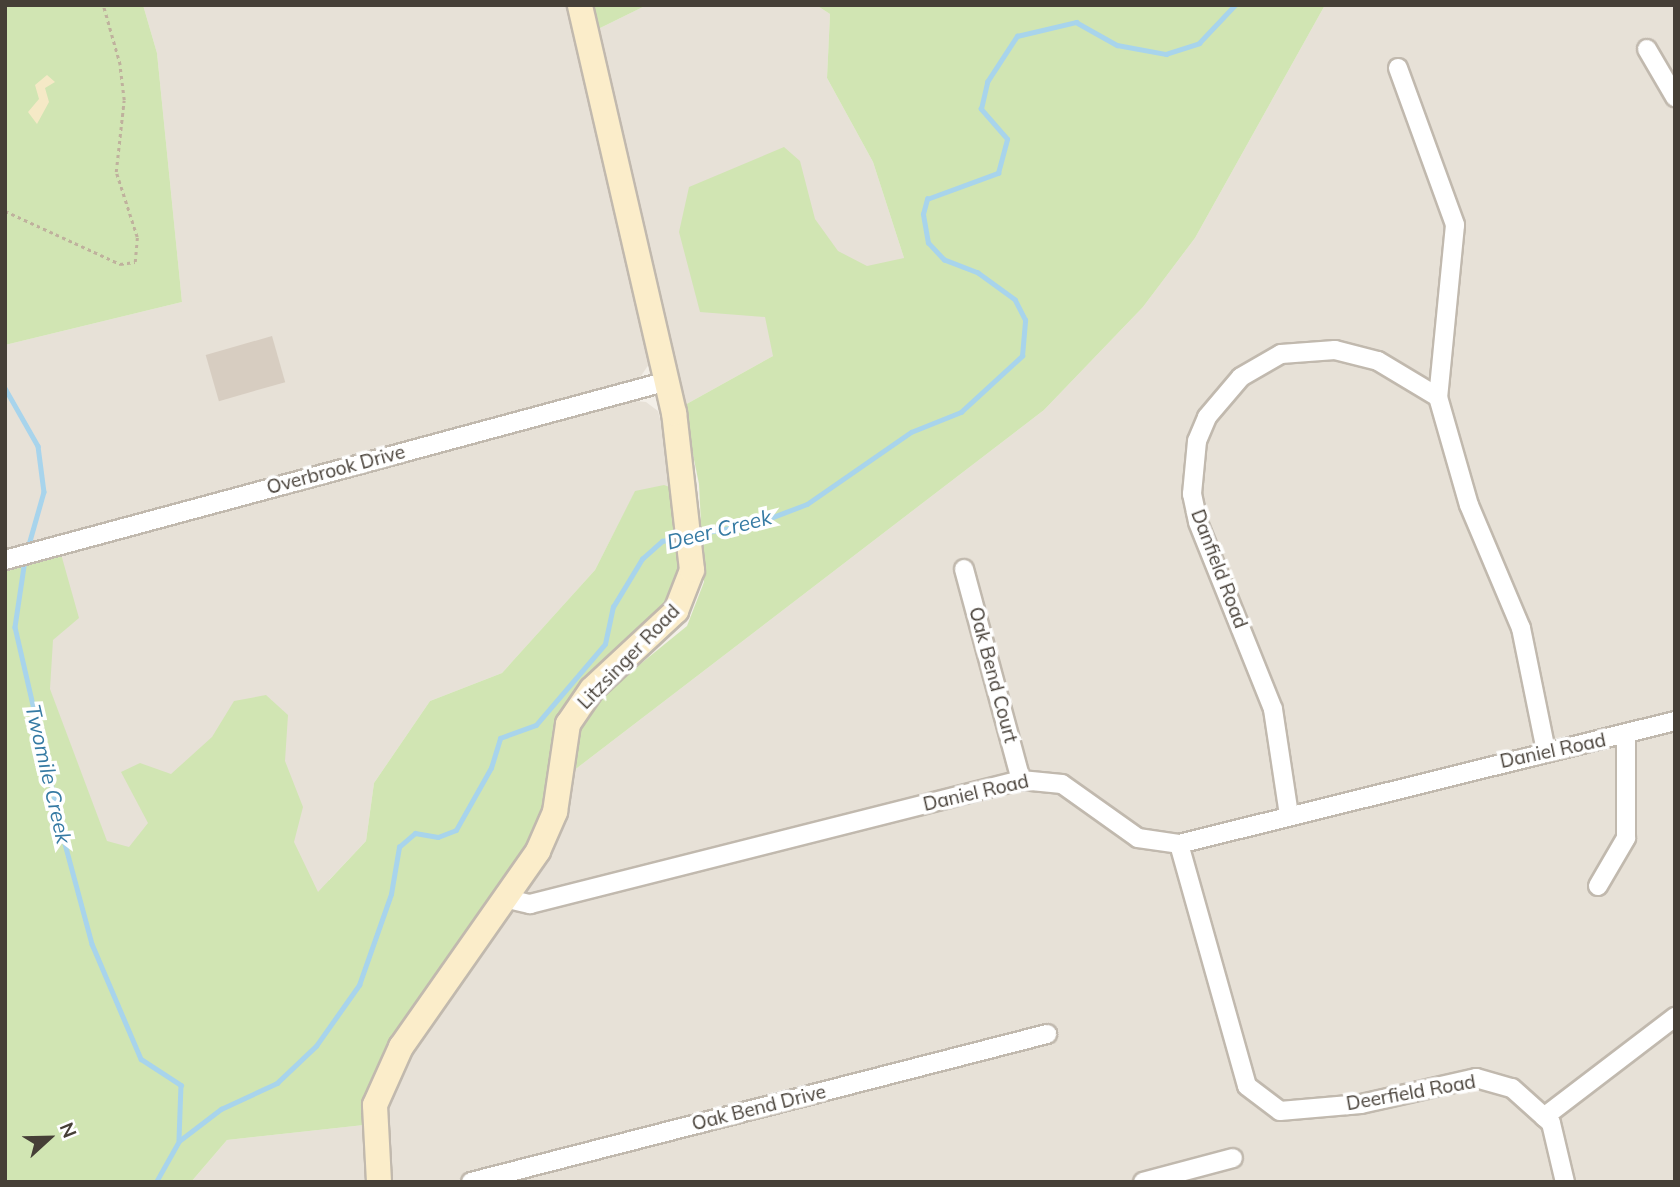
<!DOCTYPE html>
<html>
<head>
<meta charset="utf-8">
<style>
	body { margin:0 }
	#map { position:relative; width:1680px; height:1187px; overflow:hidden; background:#f3efe8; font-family:Mulish,sans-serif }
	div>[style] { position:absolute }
	.residential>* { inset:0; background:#e7e1d7 }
	.green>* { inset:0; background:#d1e5b3 }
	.sand>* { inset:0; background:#f5e9c6 }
	.stream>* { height:4.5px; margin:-2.25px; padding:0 2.25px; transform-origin:2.25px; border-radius:2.25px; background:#a8d4ec }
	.building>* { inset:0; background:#d7cdc1; transform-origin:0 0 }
	.path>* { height:2.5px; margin-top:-1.25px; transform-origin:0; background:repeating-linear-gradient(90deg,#bfb19d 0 3.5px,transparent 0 7px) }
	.roads { filter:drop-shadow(2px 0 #c1b9ae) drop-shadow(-2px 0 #c1b9ae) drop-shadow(0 2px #c1b9ae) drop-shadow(0 -2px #c1b9ae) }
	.street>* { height:18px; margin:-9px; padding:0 9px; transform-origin:9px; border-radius:9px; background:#fff }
	.secondary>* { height:24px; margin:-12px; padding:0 12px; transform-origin:12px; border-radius:12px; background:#fbedca }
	span { translate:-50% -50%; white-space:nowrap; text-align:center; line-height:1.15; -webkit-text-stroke:7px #fff; paint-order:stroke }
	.street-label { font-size:19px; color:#463f37 }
	.water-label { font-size:21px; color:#357aa3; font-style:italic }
	.frame { position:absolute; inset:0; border:7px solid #463f37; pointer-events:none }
	.north { position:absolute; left:14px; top:1103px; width:70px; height:70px; -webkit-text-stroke:5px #fff; paint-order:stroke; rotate:68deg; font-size:19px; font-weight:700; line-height:28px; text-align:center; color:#463f37 }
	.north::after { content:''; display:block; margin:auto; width:24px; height:32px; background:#463f37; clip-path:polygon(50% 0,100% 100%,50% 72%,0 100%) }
</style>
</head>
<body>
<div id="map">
	<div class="residential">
		<i style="clip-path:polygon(143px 5px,571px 5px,653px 358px,625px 400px,646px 402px,658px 411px,678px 490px,635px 492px,595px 570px,502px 673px,430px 701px,374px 783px,366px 841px,329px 880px,341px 936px,5px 1182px,5px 345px,182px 302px,157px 53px)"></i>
		<i style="clip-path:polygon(647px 5px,816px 5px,830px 14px,827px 78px,873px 162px,904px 258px,773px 356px,683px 406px,594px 31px)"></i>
		<i style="clip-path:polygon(1325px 5px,1675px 5px,1675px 1182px,388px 1182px,383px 1100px,403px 1052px,541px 862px,564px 778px,1044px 410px,1143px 307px,1195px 238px)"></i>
		<i style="clip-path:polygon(364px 1125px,372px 1182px,191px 1182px,227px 1140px)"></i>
	</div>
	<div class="green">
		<i style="clip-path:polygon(5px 5px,143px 5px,157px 53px,182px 302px,5px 345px)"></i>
		<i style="clip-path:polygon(588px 5px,647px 5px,594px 31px)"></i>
		<i style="clip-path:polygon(816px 5px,1325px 5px,1195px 238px,1143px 307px,1044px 410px,564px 778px,571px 740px,590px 705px,687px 626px,704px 582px,699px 484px,683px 406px,773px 356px,765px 317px,700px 312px,679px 232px,689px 187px,784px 147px,800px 161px,815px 219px,838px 251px,867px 266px,904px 258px,873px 162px,827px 78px,830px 14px)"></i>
		<i style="clip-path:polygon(664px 485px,678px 490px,682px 576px,663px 609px,604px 666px,542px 819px,496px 903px,381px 1062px,367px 1093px,364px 1125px,227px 1140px,191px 1182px,5px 1182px,5px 572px,61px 554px,79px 618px,53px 640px,50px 689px,107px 841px,129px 847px,148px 823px,121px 772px,140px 763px,171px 774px,212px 737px,234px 701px,266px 695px,288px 715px,285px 761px,303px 807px,294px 842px,318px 892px,366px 841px,374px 783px,430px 701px,502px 673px,595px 570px,635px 491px)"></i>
	</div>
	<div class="sand">
		<i style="clip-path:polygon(47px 75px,55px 82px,45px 88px,49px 102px,37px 124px,28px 112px,39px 99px,35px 85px)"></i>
	</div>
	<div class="stream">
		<i style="left:5px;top:388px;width:67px;rotate:60.4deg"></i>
		<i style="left:38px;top:446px;width:46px;rotate:82.6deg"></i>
		<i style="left:44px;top:492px;width:58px;rotate:105.9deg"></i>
		<i style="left:697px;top:534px;width:61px;rotate:-10.4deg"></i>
		<i style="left:757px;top:523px;width:53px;rotate:-20.8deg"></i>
		<i style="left:807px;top:504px;width:126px;rotate:-34.7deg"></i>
		<i style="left:911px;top:432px;width:54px;rotate:-21.8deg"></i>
		<i style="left:961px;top:412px;width:83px;rotate:-42.6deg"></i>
		<i style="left:1022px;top:356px;width:36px;rotate:-85deg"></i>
		<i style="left:1025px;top:320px;width:22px;rotate:-117deg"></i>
		<i style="left:1015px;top:300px;width:46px;rotate:-143.9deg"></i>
		<i style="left:978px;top:273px;width:36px;rotate:-159deg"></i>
		<i style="left:944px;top:260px;width:23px;rotate:-133deg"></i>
		<i style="left:928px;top:243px;width:29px;rotate:-100deg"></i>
		<i style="left:923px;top:214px;width:16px;rotate:-75deg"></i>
		<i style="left:927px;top:199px;width:76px;rotate:-20.1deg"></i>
		<i style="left:998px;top:173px;width:35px;rotate:-75deg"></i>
		<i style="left:1007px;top:139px;width:40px;rotate:-131deg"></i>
		<i style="left:981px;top:109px;width:28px;rotate:-77deg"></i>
		<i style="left:987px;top:82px;width:55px;rotate:-56.9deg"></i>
		<i style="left:1017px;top:36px;width:61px;rotate:-13.3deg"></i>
		<i style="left:1076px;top:22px;width:47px;rotate:29.3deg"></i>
		<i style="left:1117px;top:45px;width:50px;rotate:10.4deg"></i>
		<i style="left:1166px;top:54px;width:35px;rotate:-18deg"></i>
		<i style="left:1199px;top:43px;width:52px;rotate:-46.5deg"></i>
		<i style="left:25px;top:560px;width:68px;rotate:98.5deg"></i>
		<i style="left:15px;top:627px;width:219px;rotate:77deg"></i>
		<i style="left:64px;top:840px;width:108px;rotate:74.9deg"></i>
		<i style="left:92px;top:944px;width:125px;rotate:66.9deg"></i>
		<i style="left:141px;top:1059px;width:48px;rotate:33deg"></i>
		<i style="left:181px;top:1085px;width:55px;rotate:92.1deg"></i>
		<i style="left:156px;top:1182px;width:47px;rotate:-60.7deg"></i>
		<i style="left:179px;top:1141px;width:53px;rotate:-37.3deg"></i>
		<i style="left:221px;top:1109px;width:62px;rotate:-24.9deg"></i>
		<i style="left:277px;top:1083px;width:54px;rotate:-43.5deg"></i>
		<i style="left:316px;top:1046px;width:75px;rotate:-54.8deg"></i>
		<i style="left:359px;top:985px;width:96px;rotate:-70.6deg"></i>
		<i style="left:391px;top:894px;width:48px;rotate:-80.3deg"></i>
		<i style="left:399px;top:847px;width:21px;rotate:-41deg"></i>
		<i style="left:415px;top:833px;width:23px;rotate:10deg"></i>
		<i style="left:438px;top:837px;width:19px;rotate:-21deg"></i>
		<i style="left:456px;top:830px;width:71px;rotate:-60.6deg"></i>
		<i style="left:491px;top:768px;width:31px;rotate:-73deg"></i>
		<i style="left:500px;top:738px;width:38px;rotate:-20deg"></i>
		<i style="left:536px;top:725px;width:106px;rotate:-49.6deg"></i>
		<i style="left:605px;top:644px;width:38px;rotate:-78deg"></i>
		<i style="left:613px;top:607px;width:56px;rotate:-58.9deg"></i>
		<i style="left:642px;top:559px;width:27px;rotate:-42deg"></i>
		<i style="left:662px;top:541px;width:20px;rotate:-11deg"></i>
	</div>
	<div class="building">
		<i style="left:272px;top:336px;width:48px;height:69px;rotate:74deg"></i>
	</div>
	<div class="path">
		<i style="left:5px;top:211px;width:127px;rotate:24.7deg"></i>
		<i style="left:120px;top:264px;width:15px;rotate:-8deg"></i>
		<i style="left:135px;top:262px;width:25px;rotate:-85deg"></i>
		<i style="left:137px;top:237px;width:68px;rotate:-107.9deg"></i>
		<i style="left:116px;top:172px;width:72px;rotate:-83.7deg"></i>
		<i style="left:124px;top:100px;width:35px;rotate:-97deg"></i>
		<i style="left:120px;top:65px;width:62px;rotate:-105.8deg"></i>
	</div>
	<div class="roads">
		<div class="street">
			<i style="left:1647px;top:49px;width:56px;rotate:59.7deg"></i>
			<i style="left:1398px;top:68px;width:167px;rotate:70deg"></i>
			<i style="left:1455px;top:225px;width:173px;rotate:95.6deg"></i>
			<i style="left:1438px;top:397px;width:112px;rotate:74deg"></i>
			<i style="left:1469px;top:505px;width:134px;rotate:67.1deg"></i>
			<i style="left:1521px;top:628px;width:126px;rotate:78.5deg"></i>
			<i style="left:5px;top:560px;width:687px;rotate:-15.11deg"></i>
			<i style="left:964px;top:569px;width:219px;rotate:74.9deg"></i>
			<i style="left:1289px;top:815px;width:107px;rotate:-98.6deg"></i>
			<i style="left:1273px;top:709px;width:201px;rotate:-111.9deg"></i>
			<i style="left:1198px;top:522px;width:29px;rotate:-102deg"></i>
			<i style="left:1192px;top:494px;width:53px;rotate:-84.6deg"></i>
			<i style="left:1197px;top:441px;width:26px;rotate:-67deg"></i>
			<i style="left:1207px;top:417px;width:52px;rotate:-49.6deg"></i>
			<i style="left:1241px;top:377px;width:46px;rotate:-29.9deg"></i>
			<i style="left:1281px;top:354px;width:54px;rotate:-4.2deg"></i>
			<i style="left:1335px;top:350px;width:44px;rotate:14.3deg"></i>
			<i style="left:1378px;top:361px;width:70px;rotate:31deg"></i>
			<i style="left:1179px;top:844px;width:251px;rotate:74.3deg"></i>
			<i style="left:1247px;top:1086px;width:41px;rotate:37.1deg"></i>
			<i style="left:1280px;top:1111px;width:81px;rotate:-4.9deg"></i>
			<i style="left:1361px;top:1104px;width:118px;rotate:-12.7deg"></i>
			<i style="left:1476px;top:1078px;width:37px;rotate:16deg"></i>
			<i style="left:1512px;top:1088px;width:52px;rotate:41.9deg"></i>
			<i style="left:1551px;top:1123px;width:61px;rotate:76.7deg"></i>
			<i style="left:1598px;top:886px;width:56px;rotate:-59.7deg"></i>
			<i style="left:1626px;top:838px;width:102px;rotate:-90deg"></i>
			<i style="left:508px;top:899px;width:23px;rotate:13deg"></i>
			<i style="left:530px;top:904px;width:506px;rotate:-14.17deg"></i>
			<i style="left:1021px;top:780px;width:41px;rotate:5.6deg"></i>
			<i style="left:1062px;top:784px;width:93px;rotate:35.4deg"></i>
			<i style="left:1138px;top:838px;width:41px;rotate:8.3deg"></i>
			<i style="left:1179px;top:844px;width:511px;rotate:-13.93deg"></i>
			<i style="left:1544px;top:1117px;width:165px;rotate:-37.4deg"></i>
			<i style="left:471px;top:1182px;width:595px;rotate:-14.41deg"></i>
			<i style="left:1143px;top:1182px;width:93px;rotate:-14.9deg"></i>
		</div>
		<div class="secondary">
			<i style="left:379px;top:1182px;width:77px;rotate:-93deg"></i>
			<i style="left:375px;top:1105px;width:64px;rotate:-65.9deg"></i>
			<i style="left:401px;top:1047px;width:239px;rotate:-55deg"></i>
			<i style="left:538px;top:851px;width:43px;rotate:-66.4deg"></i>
			<i style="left:555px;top:812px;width:89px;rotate:-81.6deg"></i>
			<i style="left:568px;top:724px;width:42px;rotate:-55.6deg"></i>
			<i style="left:592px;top:689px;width:115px;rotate:-42.9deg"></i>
			<i style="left:676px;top:611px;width:44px;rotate:-68.7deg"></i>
			<i style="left:692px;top:570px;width:158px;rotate:-96.5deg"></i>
			<i style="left:674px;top:413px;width:419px;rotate:-103deg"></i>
		</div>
	</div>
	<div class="street-label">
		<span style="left:336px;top:470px;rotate:-15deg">Overbrook Drive</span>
		<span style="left:1219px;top:569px;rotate:69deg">Danfield Road</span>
		<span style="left:629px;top:657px;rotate:-46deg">Litzsinger Road</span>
		<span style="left:993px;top:675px;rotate:75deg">Oak Bend Court</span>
		<span style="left:1553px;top:751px;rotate:-12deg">Daniel Road</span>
		<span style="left:976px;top:793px;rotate:-13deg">Daniel Road</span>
		<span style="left:1411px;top:1093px;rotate:-10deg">Deerfield Road</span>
		<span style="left:759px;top:1108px;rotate:-14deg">Oak Bend Drive</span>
	</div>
	<div class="water-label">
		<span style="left:719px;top:529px;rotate:-14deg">Deer Creek</span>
		<span style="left:49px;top:774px;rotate:77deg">Twomile Creek</span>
	</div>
	<div class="frame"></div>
	<div class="north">N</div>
</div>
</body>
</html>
